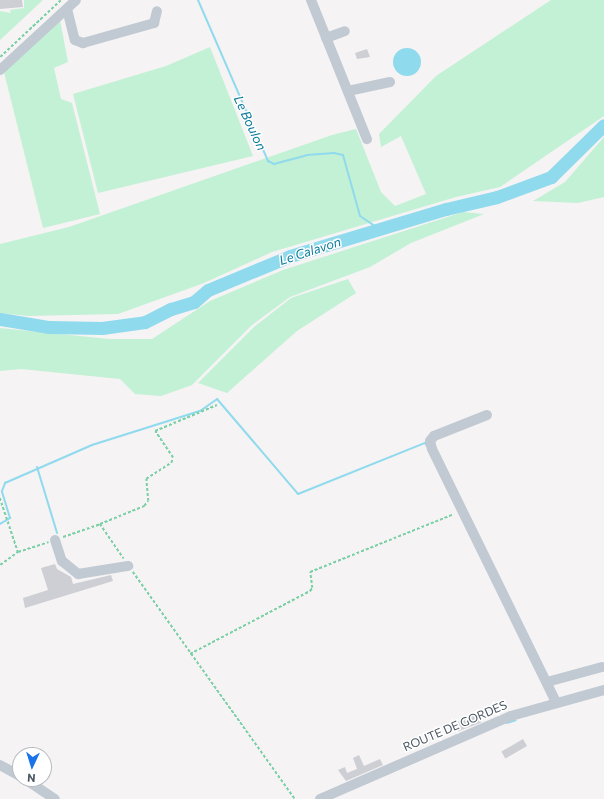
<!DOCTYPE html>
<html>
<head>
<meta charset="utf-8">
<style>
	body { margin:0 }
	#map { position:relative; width:604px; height:799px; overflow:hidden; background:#f5f3f3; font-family:Commissioner,sans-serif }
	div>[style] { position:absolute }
	.green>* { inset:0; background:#c3f1d5 }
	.water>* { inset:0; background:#90daee }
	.round { border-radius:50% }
	.stream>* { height:2px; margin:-1px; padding:0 1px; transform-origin:1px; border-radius:1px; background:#90daee }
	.river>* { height:13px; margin:-6.5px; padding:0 6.5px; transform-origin:6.5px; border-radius:6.5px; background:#90daee }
	.building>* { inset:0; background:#cdcfd5; transform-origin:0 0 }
	.path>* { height:1.5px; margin-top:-0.75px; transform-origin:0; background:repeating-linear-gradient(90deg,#7ad0a6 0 3px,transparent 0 5px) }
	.minor>* { height:10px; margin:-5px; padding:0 5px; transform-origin:5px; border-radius:5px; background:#c1cad2 }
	span { translate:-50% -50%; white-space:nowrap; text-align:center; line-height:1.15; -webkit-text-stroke:3px #fff; paint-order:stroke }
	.street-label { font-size:12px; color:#4a5661 }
	.water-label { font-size:13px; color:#0c7c9b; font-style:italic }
	.north { position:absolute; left:12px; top:747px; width:40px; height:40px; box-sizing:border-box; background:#fff; border:1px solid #b7bbc0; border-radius:50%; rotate:184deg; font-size:11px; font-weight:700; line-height:16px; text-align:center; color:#4a5661 }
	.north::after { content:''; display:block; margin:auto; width:14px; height:18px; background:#1a73e8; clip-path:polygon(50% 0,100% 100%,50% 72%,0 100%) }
</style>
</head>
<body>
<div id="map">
	<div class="green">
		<i style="clip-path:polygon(24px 0,43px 0,0 40px,0 11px,11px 13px,10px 10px,24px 8px)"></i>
		<i style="clip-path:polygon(551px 0,604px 0,604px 116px,500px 187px,456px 197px,272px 252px,204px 283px,118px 314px,28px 316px,0 313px,0 244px,69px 227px,332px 135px,356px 129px,381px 192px,395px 206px,426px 194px,401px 136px,381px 147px,379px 134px,436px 76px)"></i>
		<i style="clip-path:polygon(60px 20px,68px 62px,54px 68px,61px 99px,72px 103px,100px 214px,43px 228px,4px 72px)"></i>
		<i style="clip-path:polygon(210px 47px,253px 156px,98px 193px,73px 94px,166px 66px)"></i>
		<i style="clip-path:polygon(604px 137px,604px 197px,578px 203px,533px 201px,565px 182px)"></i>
		<i style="clip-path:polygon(463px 212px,484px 214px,411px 243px,370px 267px,290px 297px,252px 325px,192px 385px,161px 396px,135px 394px,120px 379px,21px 369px,0 371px,0 328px,109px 339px,152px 339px,210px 301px,283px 270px)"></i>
		<i style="clip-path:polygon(348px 279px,356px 293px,297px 331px,227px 393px,198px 383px,254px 327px,291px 298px)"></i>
	</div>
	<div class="water">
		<i class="round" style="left:393px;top:48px;width:28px;height:28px"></i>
	</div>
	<div class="stream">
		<i style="left:198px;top:0;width:176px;rotate:66.5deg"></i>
		<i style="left:268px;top:161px;width:7px;rotate:27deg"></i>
		<i style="left:274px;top:164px;width:34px;rotate:-15deg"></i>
		<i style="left:307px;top:155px;width:27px;rotate:-4deg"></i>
		<i style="left:334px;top:153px;width:9px;rotate:13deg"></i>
		<i style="left:343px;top:155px;width:63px;rotate:74.4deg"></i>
		<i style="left:360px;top:216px;width:23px;rotate:34deg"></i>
		<i style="left:37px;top:467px;width:69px;rotate:73.1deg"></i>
		<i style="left:0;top:524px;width:12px;rotate:-31deg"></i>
		<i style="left:10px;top:518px;width:28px;rotate:-107deg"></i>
		<i style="left:2px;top:491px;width:9px;rotate:-69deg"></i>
		<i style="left:5px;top:483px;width:95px;rotate:-23.6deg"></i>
		<i style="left:92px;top:445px;width:113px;rotate:-17.5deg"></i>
		<i style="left:200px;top:411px;width:21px;rotate:-35deg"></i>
		<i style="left:217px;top:399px;width:125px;rotate:49.5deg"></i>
		<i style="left:298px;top:494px;width:137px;rotate:-21.9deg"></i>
		<i style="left:425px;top:443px;width:4px;rotate:56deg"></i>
		<i style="left:507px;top:723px;width:9px;rotate:-18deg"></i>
	</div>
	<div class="river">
		<i style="left:0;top:319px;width:50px;rotate:9.3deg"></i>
		<i style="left:49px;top:327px;width:53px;rotate:1.1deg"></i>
		<i style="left:102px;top:328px;width:43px;rotate:-7.9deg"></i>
		<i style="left:145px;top:322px;width:29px;rotate:-27deg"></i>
		<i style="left:171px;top:309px;width:24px;rotate:-17deg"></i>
		<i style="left:194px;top:302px;width:18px;rotate:-41deg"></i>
		<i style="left:208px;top:290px;width:89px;rotate:-22.5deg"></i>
		<i style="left:290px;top:256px;width:163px;rotate:-16.8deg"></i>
		<i style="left:446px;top:209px;width:52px;rotate:-13.2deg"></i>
		<i style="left:497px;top:197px;width:58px;rotate:-20.3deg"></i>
		<i style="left:551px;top:177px;width:74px;rotate:-44.5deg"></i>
	</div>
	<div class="building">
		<i style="clip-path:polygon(0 0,22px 0,23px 7px,0 9px)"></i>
		<i style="clip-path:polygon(367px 49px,370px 57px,357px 59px,355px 53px)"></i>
		<i style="clip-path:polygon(55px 564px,57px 569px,71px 577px,73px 584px,111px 575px,113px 581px,25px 608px,23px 598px,48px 590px,41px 568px)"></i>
		<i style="left:478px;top:714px;width:9px;height:28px;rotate:69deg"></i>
		<i style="left:523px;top:739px;width:8px;height:25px;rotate:60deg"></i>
		<i style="clip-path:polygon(359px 755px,364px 766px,380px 759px,383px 765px,346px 781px,338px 770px,345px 767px,347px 773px,357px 769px,353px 758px)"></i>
	</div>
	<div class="path">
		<i style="left:0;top:57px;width:83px;rotate:-43.1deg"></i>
		<i style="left:0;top:498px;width:57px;rotate:71.6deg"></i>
		<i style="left:100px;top:524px;width:48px;rotate:-22.2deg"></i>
		<i style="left:144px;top:506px;width:6px;rotate:-51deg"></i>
		<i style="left:148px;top:501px;width:22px;rotate:-95deg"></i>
		<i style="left:146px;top:479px;width:30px;rotate:-33deg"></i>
		<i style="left:171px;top:463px;width:5px;rotate:-68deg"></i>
		<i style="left:173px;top:458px;width:32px;rotate:-124deg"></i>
		<i style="left:155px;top:431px;width:67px;rotate:-22.8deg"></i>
		<i style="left:63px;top:537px;width:39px;rotate:-19deg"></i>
		<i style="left:100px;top:524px;width:42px;rotate:55.6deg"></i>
		<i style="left:0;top:565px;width:22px;rotate:-36deg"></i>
		<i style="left:18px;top:552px;width:32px;rotate:-18deg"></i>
		<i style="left:133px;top:572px;width:279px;rotate:54.5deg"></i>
		<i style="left:190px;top:654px;width:136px;rotate:-27.7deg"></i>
		<i style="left:310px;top:591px;width:4px;rotate:-56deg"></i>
		<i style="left:312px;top:588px;width:16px;rotate:-97deg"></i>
		<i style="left:310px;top:572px;width:155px;rotate:-21.9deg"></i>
	</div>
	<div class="minor">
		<i style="left:311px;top:0;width:150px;rotate:68.1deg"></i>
		<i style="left:67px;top:9px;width:32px;rotate:76deg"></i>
		<i style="left:75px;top:40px;width:9px;rotate:21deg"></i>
		<i style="left:83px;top:43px;width:74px;rotate:-15.7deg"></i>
		<i style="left:154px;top:23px;width:12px;rotate:-76deg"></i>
		<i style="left:326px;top:38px;width:20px;rotate:-20deg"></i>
		<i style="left:0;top:70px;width:103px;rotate:-42.6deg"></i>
		<i style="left:348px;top:91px;width:43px;rotate:-12.1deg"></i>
		<i style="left:487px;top:415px;width:57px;rotate:158.4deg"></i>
		<i style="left:434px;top:436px;width:6px;rotate:129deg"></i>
		<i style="left:430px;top:441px;width:8px;rotate:76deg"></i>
		<i style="left:432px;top:449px;width:282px;rotate:63.9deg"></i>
		<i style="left:55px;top:540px;width:22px;rotate:72deg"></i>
		<i style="left:62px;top:561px;width:21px;rotate:39deg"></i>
		<i style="left:78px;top:574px;width:51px;rotate:-9.1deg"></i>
		<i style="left:547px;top:682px;width:57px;rotate:-15.3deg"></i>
		<i style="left:0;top:765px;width:23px;rotate:29deg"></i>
		<i style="left:25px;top:779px;width:36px;rotate:34deg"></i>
		<i style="left:320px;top:799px;width:208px;rotate:-23.5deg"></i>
		<i style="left:511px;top:716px;width:97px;rotate:-15.6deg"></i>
	</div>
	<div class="street-label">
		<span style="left:455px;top:726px;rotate:-23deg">ROUTE DE GORDES</span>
	</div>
	<div class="water-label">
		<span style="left:250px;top:123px;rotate:65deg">Le Boulon</span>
		<span style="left:310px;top:251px;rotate:-18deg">Le Calavon</span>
	</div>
	<div class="north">N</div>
</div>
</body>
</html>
